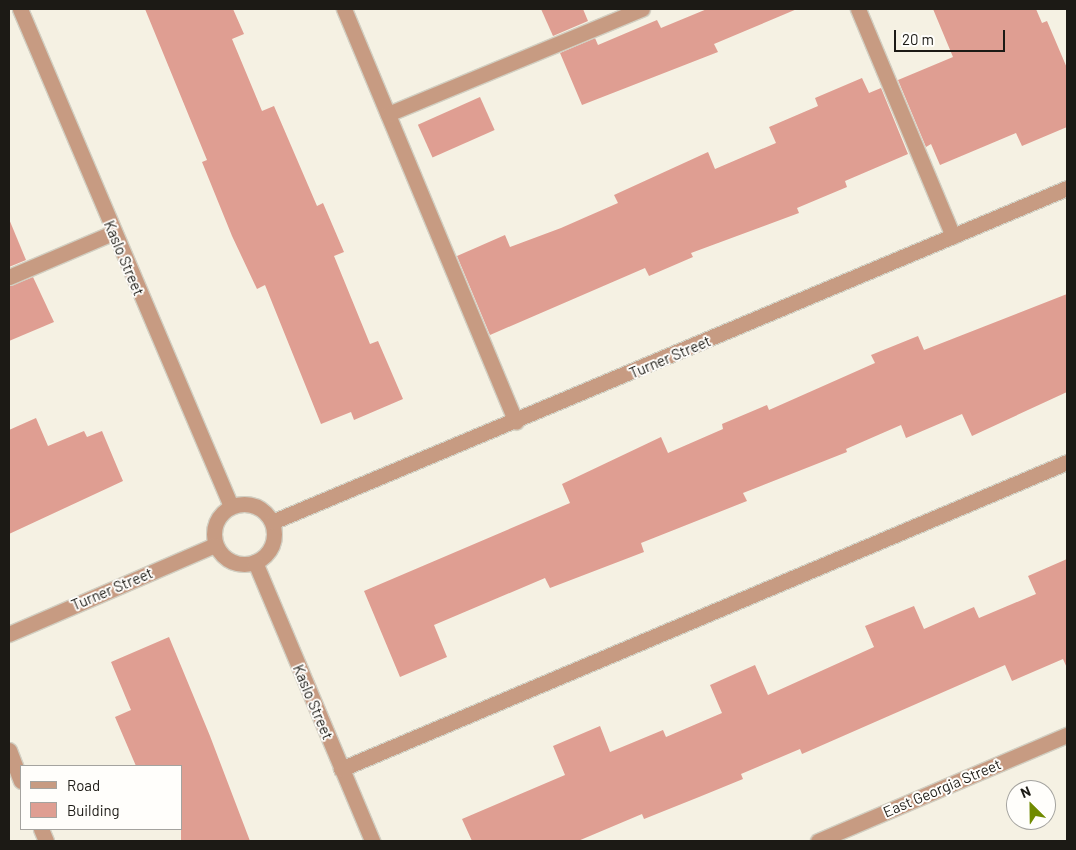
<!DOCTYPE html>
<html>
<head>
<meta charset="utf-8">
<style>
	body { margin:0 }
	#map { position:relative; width:1076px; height:850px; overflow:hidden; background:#f5f1e3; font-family:Barlow,sans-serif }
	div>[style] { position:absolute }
	.building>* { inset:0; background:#df9e92; transform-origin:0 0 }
	.roads { filter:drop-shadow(1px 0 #d2cfc2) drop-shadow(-1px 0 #d2cfc2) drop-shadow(0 1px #d2cfc2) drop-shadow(0 -1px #d2cfc2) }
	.minor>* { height:15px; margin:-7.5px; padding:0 7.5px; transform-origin:7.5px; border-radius:7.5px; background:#c79b82 }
	.minor>.ring { margin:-7.5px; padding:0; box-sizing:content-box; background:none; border:15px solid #c79b82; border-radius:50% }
	span { translate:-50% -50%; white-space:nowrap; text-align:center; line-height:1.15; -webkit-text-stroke:4px #fffefb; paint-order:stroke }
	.street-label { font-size:15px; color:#1c1a15 }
	.frame { position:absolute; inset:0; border:10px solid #1c1a15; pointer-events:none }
	.legend { position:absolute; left:20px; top:765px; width:162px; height:65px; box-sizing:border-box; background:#fffefb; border:1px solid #a4a39f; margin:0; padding:6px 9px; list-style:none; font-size:15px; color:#1c1a15 }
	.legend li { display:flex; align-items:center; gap:10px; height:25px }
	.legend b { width:25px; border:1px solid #a4a39f }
	.north { position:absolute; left:1006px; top:780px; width:50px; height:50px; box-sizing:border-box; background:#fffefb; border:1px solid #a4a39f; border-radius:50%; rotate:337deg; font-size:14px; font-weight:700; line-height:20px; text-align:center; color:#1c1a15 }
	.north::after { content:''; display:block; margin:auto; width:18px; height:22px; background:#708a00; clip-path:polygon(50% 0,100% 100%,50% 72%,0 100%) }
	.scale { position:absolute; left:894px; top:30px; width:111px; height:22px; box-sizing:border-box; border:2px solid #1c1a15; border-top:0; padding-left:6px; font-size:15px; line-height:18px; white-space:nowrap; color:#1c1a15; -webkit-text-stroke:4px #fffefb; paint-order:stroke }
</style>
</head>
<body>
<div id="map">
	<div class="building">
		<i style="clip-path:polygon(145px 9px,233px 9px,244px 34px,232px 39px,262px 111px,274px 106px,317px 206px,323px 203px,344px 252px,334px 256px,370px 344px,378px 341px,403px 399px,354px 420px,351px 412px,321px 424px,265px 285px,257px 289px,232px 236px,202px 162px,207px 160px)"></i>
		<i style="clip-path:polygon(541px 9px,583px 9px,588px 21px,553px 36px)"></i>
		<i style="clip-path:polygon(707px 9px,797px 9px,714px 44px,718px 52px,582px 105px,560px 53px,595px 38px,598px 45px,657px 20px,661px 28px)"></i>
		<i style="clip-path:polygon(933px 9px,1036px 9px,1042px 23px,1047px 21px,1067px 68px,1067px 127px,1022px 146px,1016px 133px,940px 165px,931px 144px,926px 147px,898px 80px,953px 57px)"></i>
		<i style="clip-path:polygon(862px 78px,869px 93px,881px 88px,908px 154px,845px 181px,847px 187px,797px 208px,799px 213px,691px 253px,693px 257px,649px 276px,645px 268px,490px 335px,457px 256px,505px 235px,510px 247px,561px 228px,618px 203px,614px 195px,708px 152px,715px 169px,776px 143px,769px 127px,818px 106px,815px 98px)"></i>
		<i style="left:480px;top:97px;width:36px;height:68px;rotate:66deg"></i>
		<i style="clip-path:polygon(9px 219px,26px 260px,9px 267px)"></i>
		<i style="clip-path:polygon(33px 277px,54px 322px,9px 341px,9px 286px)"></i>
		<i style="clip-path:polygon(1067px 294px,1067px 392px,972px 436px,962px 414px,906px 438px,901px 425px,846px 449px,847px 452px,743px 493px,747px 501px,641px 543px,644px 552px,550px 588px,545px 578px,434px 625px,447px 657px,400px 677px,364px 591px,570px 503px,562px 484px,661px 437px,668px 453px,723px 429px,722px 424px,767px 405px,769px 410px,875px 363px,871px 355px,918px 336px,924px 350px)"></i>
		<i style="clip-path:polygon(36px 418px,48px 446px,84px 431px,87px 437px,102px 431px,123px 481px,9px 534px,9px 430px)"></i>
		<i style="clip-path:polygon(1067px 559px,1067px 668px,1063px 659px,1012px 681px,1005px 665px,802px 754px,800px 749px,741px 774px,743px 779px,699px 797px,644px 819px,642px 814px,578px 841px,472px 841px,462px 819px,565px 775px,553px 746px,600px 726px,610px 752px,663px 730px,666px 737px,722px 713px,710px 685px,755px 665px,768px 695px,874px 647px,865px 626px,914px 606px,924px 629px,974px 607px,979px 618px,1036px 594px,1028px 576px)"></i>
		<i style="clip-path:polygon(169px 637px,210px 736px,250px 841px,181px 841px,181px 766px,136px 766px,115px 717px,131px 710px,111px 662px)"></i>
	</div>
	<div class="roads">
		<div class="minor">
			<i style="left:20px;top:9px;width:540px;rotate:67deg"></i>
			<i style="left:344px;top:9px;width:447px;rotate:67.4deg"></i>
			<i style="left:858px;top:9px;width:246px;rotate:67.3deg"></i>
			<i style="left:388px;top:114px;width:275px;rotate:-22.5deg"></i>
			<i style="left:9px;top:277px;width:112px;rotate:-23.1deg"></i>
			<i class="ring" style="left:214px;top:504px;width:45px;height:45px"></i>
			<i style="left:272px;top:522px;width:862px;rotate:-22.79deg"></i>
			<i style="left:255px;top:562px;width:303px;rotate:67.2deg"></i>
			<i style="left:9px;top:634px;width:224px;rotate:-23.4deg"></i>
			<i style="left:9px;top:750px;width:33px;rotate:69deg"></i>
			<i style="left:341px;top:769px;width:788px;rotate:-22.92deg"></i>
			<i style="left:41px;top:829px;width:13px;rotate:67deg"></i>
			<i style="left:818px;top:841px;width:271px;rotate:-23.1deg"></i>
		</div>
	</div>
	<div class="street-label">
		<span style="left:124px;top:258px;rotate:67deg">Kaslo Street</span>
		<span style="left:670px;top:357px;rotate:-23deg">Turner Street</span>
		<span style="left:112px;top:589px;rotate:-23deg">Turner Street</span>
		<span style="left:313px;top:702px;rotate:67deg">Kaslo Street</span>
		<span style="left:942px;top:788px;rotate:-23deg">East Georgia Street</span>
	</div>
	<div class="frame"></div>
	<ul class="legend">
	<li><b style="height:6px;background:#c79b82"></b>Road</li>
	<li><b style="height:14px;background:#df9e92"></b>Building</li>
	</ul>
	<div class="north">N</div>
	<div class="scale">20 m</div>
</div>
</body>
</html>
